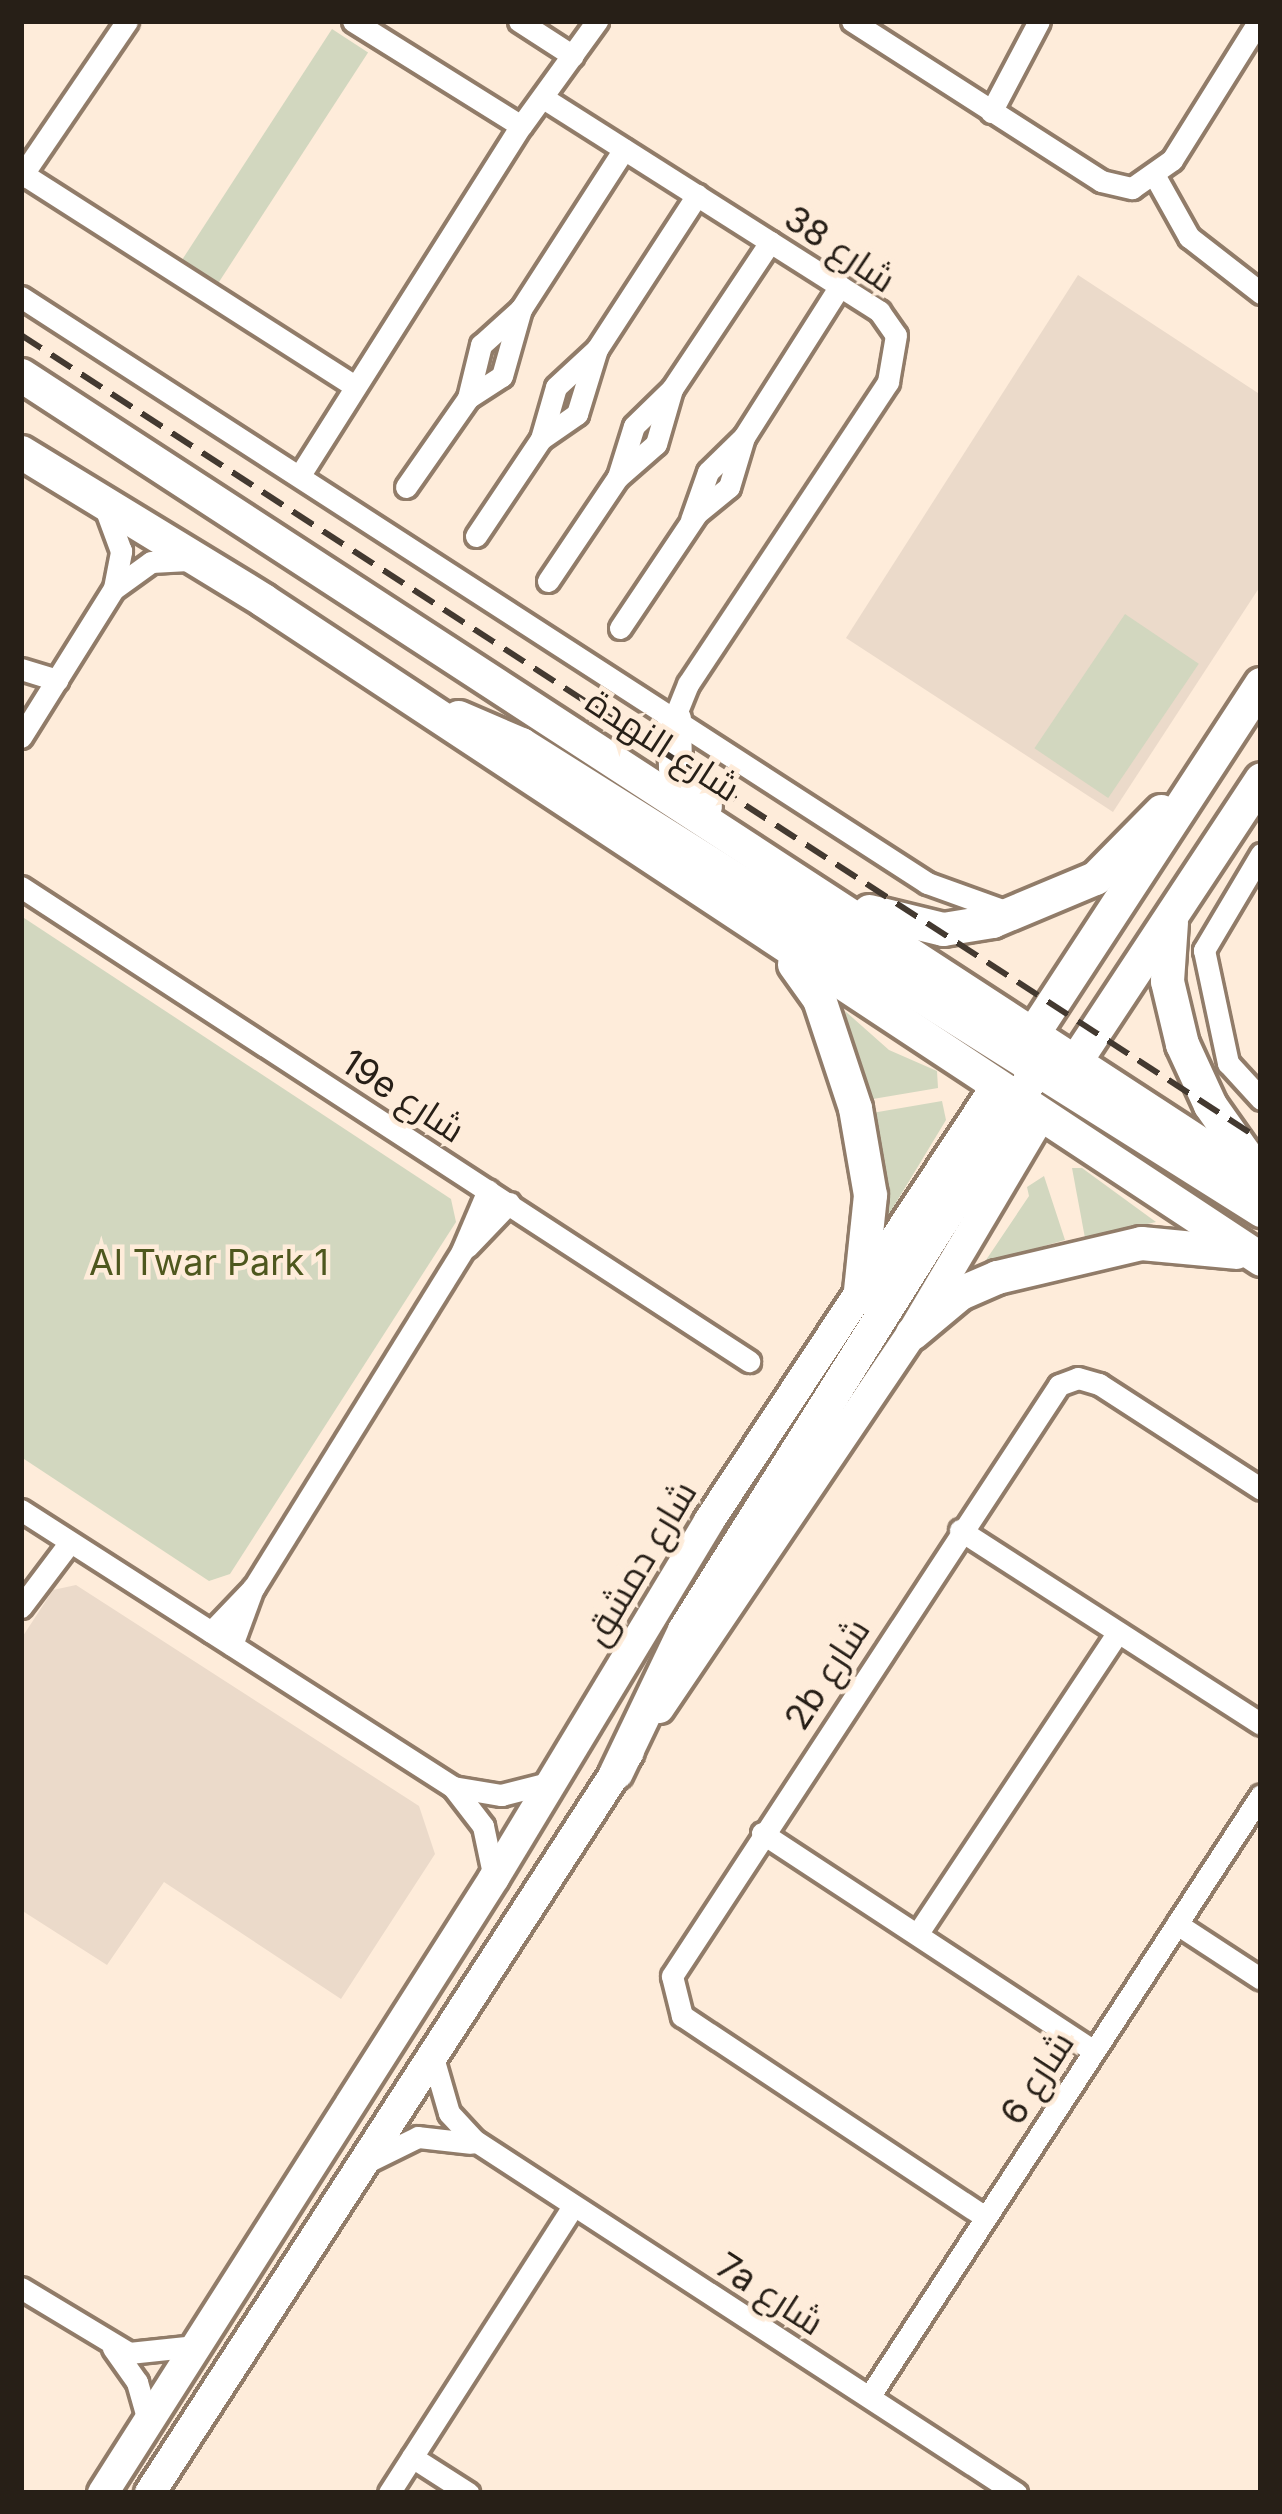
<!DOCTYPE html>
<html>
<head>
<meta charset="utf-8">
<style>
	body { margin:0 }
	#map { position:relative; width:1282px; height:2514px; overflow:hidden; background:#feecda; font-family:Inter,Cairo,sans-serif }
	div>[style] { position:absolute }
	.education>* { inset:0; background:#ebdaca }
	.green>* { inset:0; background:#d2d7bf; transform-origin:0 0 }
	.roads { filter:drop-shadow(3px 0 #917c69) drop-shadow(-3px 0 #917c69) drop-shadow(0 3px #917c69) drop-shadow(0 -3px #917c69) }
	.minor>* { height:21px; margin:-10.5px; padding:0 10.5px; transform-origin:10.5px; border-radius:10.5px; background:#fff }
	.secondary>* { height:30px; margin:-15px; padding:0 15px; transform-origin:15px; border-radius:15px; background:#fff }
	.primary>* { height:33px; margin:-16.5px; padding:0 16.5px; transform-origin:16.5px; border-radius:16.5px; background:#fff }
	.rail>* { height:6px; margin-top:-3px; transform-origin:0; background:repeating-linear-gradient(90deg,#433930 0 24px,transparent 0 36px) }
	span { translate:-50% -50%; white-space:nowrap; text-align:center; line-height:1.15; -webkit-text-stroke:9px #feecda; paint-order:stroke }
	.street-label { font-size:36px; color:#271f17 }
	.park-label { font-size:36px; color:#4e571e }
	.frame { position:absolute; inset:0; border:24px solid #271f17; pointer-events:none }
</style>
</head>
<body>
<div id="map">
	<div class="education">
		<i style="clip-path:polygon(1078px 275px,1261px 395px,1261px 585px,1113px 812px,846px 638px)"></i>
		<i style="clip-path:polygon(76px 1585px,419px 1806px,435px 1854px,341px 1999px,164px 1882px,107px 1965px,21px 1910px,21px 1639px,53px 1590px)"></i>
	</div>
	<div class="green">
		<i style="left:332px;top:29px;width:43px;height:277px;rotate:33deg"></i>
		<i style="left:1125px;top:614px;width:89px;height:162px;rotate:34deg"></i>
		<i style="clip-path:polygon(21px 916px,451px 1199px,456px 1222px,230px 1574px,209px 1581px,21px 1457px)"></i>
		<i style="clip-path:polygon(845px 1011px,889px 1050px,937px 1071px,938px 1088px,867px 1100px)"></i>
		<i style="clip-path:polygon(942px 1101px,946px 1120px,888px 1216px,872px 1113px)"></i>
		<i style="clip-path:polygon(1072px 1168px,1082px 1168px,1156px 1222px,1085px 1238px)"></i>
		<i style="clip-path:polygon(1044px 1176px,1065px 1240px,984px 1263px,1029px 1196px,1027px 1187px)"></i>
	</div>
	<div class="roads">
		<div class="minor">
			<i style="left:353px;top:21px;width:198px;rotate:32deg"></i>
			<i style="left:519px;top:21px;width:64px;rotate:32.9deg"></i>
			<i style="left:852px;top:21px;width:296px;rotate:32.7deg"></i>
			<i style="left:1101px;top:181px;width:32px;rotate:13deg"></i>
			<i style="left:1132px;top:188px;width:49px;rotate:-35deg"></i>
			<i style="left:1172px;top:160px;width:164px;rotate:-58deg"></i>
			<i style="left:545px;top:99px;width:396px;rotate:32.4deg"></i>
			<i style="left:879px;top:311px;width:29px;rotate:55deg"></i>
			<i style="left:896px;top:335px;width:48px;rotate:99.7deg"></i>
			<i style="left:888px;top:382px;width:362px;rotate:123.5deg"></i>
			<i style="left:688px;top:684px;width:38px;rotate:112deg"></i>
			<i style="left:991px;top:112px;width:103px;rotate:-62.2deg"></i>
			<i style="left:23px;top:174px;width:394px;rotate:32.6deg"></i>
			<i style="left:21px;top:177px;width:189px;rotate:-55.8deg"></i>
			<i style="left:1156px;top:178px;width:68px;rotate:60.8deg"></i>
			<i style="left:1189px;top:237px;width:91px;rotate:37.9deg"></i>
			<i style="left:21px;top:297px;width:1079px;rotate:32.89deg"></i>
			<i style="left:927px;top:883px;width:83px;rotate:19.7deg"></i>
			<i style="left:468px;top:398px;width:55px;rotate:-76.2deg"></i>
			<i style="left:481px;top:345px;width:54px;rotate:-42deg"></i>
			<i style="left:541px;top:439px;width:54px;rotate:-73.9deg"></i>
			<i style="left:556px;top:387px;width:56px;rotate:-42.8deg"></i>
			<i style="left:300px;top:475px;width:413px;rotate:-57.7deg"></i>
			<i style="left:521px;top:126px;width:130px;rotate:-54.1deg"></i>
			<i style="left:618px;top:477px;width:53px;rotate:-72.6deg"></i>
			<i style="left:634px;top:426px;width:53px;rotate:-44.2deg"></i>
			<i style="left:406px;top:487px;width:108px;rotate:-55.1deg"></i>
			<i style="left:468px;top:398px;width:40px;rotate:-32.9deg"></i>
			<i style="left:502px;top:376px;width:70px;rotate:-74.2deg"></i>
			<i style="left:521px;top:309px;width:190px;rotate:-57.2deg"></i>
			<i style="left:691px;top:520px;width:51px;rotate:-70.5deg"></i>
			<i style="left:708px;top:472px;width:50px;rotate:-44.2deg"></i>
			<i style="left:476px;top:536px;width:117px;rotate:-56.2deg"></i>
			<i style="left:541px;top:439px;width:44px;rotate:-34.8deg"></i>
			<i style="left:577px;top:414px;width:68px;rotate:-72.9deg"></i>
			<i style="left:597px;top:349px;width:184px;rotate:-57deg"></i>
			<i style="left:548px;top:581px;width:125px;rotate:-56.1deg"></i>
			<i style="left:618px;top:477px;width:50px;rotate:-41deg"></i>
			<i style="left:656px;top:444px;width:57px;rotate:-73.8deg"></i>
			<i style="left:672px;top:389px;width:177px;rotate:-56.3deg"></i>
			<i style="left:115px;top:588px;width:44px;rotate:-35.8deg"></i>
			<i style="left:151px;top:562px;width:37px;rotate:-3deg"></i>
			<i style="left:620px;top:628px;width:138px;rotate:-56.2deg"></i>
			<i style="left:697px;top:513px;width:41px;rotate:-39.1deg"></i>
			<i style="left:729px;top:487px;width:52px;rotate:-73.3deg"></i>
			<i style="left:744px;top:437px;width:179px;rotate:-57.6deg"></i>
			<i style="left:21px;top:669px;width:38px;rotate:17deg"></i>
			<i style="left:21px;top:737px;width:176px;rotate:-58deg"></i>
			<i style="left:114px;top:588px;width:38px;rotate:-79deg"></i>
			<i style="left:121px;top:551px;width:49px;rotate:-110.3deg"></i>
			<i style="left:1261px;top:854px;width:112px;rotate:120.7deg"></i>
			<i style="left:1204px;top:950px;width:116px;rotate:78deg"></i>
			<i style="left:1228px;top:1063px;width:49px;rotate:47.5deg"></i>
			<i style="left:21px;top:887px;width:869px;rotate:33.07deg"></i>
			<i style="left:467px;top:1247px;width:61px;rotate:-46.3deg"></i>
			<i style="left:21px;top:1510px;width:513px;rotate:32.67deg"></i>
			<i style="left:453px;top:1787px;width:49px;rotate:52.4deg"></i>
			<i style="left:483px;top:1826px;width:53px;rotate:78.1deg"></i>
			<i style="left:960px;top:1530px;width:358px;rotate:32.8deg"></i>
			<i style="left:21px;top:1607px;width:81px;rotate:-53deg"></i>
			<i style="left:211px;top:1632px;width:62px;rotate:-46.3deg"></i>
			<i style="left:254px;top:1587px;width:395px;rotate:-58.2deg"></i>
			<i style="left:462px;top:1251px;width:66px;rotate:-66.9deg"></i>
			<i style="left:232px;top:1645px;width:61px;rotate:-69.8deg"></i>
			<i style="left:453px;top:1787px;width:49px;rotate:9.5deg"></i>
			<i style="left:501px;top:1795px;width:53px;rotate:-14.3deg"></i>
			<i style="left:762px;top:1833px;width:397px;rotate:33.3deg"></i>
			<i style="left:1177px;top:1924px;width:100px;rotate:33.2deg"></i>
			<i style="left:918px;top:1933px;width:361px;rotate:-56.4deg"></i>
			<i style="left:434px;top:2061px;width:54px;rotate:73.9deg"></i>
			<i style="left:449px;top:2113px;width:37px;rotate:47deg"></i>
			<i style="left:474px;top:2140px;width:647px;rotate:33.08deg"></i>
			<i style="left:371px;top:2160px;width:52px;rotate:-26.1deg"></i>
			<i style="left:418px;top:2137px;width:53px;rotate:6.5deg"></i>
			<i style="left:985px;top:2217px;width:364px;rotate:-146.4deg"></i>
			<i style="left:682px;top:2016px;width:41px;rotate:-104deg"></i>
			<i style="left:672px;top:1976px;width:706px;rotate:-56.78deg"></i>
			<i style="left:1059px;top:1385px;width:20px;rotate:-20deg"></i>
			<i style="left:1078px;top:1378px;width:22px;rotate:16deg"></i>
			<i style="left:1099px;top:1384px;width:193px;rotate:32.9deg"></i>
			<i style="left:21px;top:2288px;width:126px;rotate:31deg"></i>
			<i style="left:129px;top:2353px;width:67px;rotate:-6deg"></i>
			<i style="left:113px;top:2348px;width:42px;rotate:54.8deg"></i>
			<i style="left:137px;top:2382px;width:44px;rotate:74.1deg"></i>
			<i style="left:869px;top:2397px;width:718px;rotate:-56.93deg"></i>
			<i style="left:412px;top:2457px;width:67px;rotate:32.7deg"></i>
			<i style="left:389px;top:2493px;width:341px;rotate:-57.3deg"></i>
		</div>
		<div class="secondary">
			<i style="left:659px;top:1708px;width:452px;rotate:-56deg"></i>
			<i style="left:912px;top:1333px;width:253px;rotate:-59.4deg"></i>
			<i style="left:103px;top:2493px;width:729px;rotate:-57.55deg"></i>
			<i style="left:494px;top:1878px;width:417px;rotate:-58.9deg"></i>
			<i style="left:709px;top:1521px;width:523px;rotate:-56.55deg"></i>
			<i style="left:150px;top:2493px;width:882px;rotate:-57.12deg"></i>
		</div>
		<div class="primary">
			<i style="left:21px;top:375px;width:1480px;rotate:33.09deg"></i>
			<i style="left:21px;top:452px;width:284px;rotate:31.4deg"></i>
			<i style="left:263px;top:600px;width:1196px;rotate:33.44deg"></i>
			<i style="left:458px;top:717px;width:69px;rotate:23.2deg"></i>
			<i style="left:521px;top:744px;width:875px;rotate:32.2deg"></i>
			<i style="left:674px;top:719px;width:48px;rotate:88.8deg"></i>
			<i style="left:675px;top:767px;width:49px;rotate:52.4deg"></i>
			<i style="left:869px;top:911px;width:76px;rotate:13.7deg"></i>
			<i style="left:943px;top:929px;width:50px;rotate:-9.3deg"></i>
			<i style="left:992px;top:921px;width:112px;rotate:-22.7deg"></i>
			<i style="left:1095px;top:878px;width:94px;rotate:-45.4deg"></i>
			<i style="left:1171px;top:922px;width:59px;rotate:93.9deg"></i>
			<i style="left:1167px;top:981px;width:65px;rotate:76.6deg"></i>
			<i style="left:1182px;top:1044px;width:67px;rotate:65.3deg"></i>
			<i style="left:1210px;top:1105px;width:75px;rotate:54.8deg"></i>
			<i style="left:794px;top:964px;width:43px;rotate:54.5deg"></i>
			<i style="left:819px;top:999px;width:115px;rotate:71.7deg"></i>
			<i style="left:855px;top:1108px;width:88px;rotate:80.2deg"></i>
			<i style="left:870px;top:1195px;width:96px;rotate:96deg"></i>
			<i style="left:1022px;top:1050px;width:437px;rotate:-56.9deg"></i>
			<i style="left:1064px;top:1078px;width:358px;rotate:-56.6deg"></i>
			<i style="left:912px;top:1333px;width:62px;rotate:-39.8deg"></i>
			<i style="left:960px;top:1293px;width:40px;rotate:-23.4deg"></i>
			<i style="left:997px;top:1277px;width:148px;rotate:-13.3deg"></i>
			<i style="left:1141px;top:1243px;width:95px;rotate:5.4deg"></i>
			<i style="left:616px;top:1772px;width:157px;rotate:-64.4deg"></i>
			<i style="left:684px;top:1630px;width:645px;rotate:-57.86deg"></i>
		</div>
	</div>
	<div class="rail">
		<i style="left:21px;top:335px;width:1478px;rotate:32.99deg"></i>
	</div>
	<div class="street-label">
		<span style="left:840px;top:249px;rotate:34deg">شارع 38</span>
		<span style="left:663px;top:745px;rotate:33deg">شارع النهدة</span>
		<span style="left:403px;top:1096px;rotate:33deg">19e شارع</span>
		<span style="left:640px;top:1563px;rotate:-59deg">شارع دمشق</span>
		<span style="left:827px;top:1674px;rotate:-57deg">2b شارع</span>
		<span style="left:1037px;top:2078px;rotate:-57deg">شارع 6</span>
		<span style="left:770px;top:2294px;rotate:33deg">7a شارع</span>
	</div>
	<div class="park-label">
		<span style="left:209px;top:1263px">Al Twar Park 1</span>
	</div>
	<div class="frame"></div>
</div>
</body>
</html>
